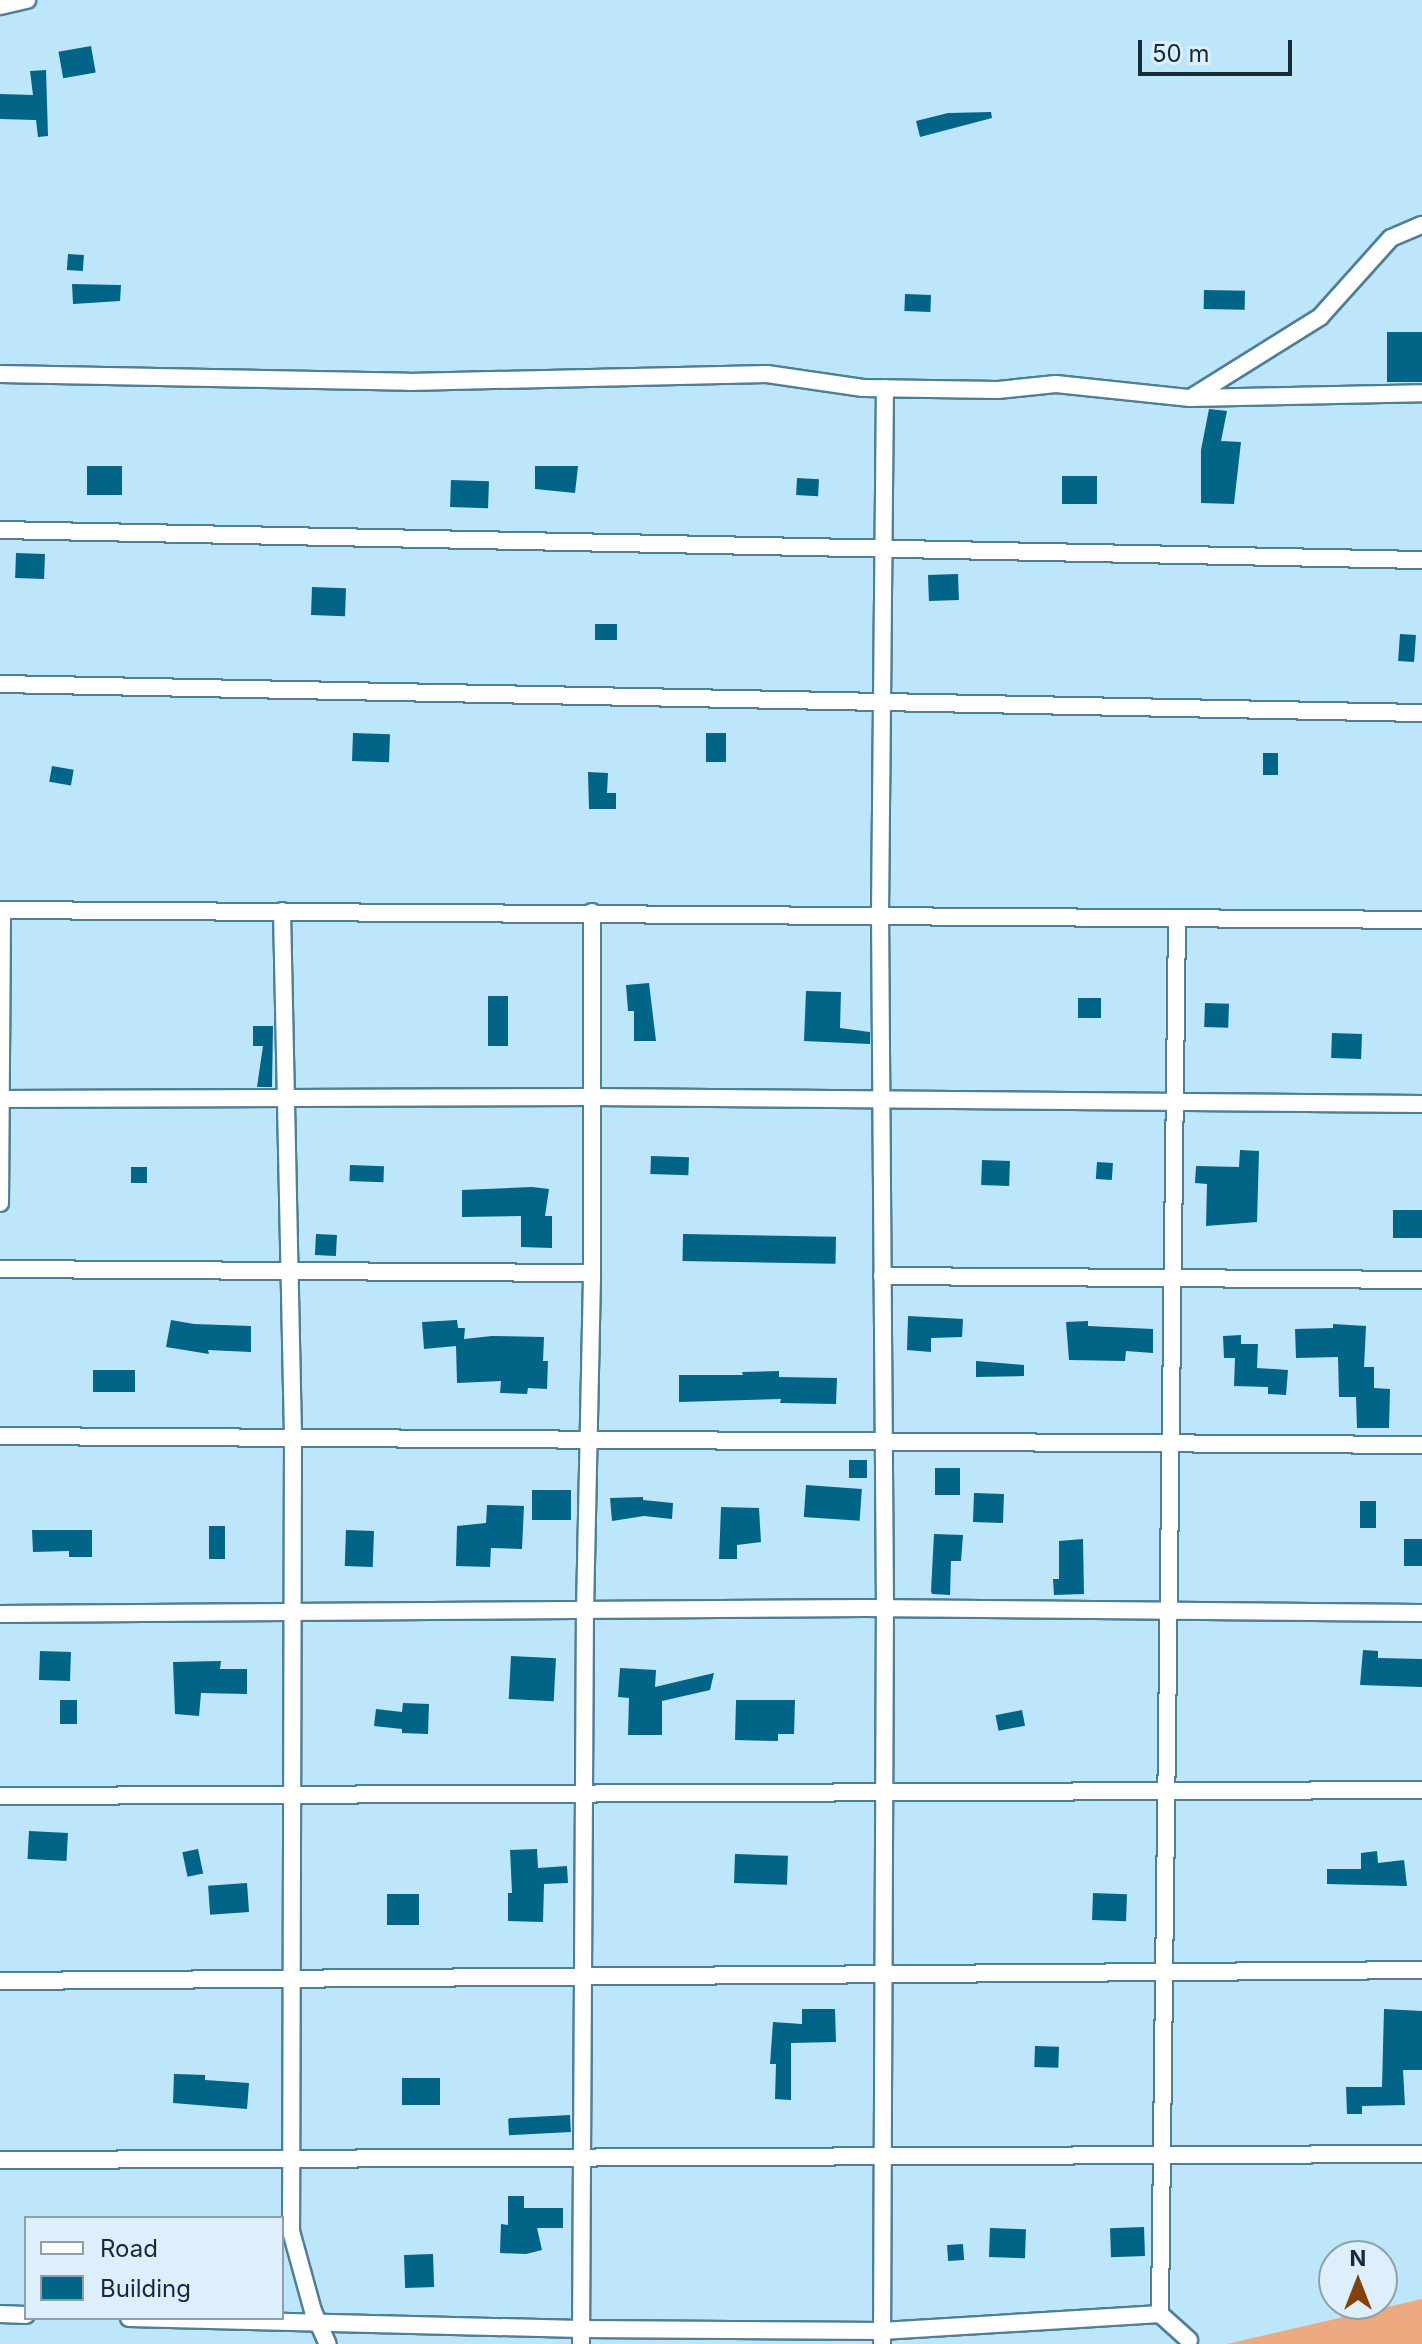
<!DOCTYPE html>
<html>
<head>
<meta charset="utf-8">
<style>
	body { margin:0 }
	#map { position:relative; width:1422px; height:2344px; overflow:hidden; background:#bde6fb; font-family:Inter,sans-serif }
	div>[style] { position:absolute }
	.green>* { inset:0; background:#eda980 }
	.building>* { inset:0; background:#026487; transform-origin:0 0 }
	.roads { filter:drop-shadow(2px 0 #4f7f97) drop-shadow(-2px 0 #4f7f97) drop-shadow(0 2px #4f7f97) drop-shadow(0 -2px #4f7f97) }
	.street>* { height:16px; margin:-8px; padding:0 8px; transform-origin:8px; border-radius:8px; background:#fff }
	span { translate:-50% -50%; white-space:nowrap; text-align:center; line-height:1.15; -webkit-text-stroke:8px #dceffa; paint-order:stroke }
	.legend { position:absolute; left:24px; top:2216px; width:260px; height:104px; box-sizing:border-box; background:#dceffa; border:2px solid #8da1ab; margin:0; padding:10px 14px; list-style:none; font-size:24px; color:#172b35 }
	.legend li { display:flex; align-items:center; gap:16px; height:40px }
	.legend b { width:40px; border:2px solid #8da1ab }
	.north { position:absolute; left:1318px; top:2240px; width:80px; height:80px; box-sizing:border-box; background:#dceffa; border:2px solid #8da1ab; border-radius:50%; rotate:0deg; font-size:22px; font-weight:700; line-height:32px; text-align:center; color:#172b35 }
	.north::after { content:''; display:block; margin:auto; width:28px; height:36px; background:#844110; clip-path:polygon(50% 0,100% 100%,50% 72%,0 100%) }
	.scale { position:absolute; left:1138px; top:40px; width:154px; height:36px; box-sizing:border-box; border:4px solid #172b35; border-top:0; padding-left:10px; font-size:24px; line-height:28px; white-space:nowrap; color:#172b35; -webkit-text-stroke:6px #dceffa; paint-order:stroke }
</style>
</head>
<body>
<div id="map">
	<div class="green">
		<i style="clip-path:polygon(1422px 2299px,1422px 2344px,1227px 2344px)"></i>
	</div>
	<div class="building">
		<i style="left:91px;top:46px;width:27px;height:33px;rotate:80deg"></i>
		<i style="clip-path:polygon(46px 70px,48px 136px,38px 137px,36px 120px,0 119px,0 94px,33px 95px,30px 71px)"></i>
		<i style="clip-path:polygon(991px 112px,992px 118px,920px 137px,916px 121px,948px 113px)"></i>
		<i style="left:68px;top:254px;width:16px;height:16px;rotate:4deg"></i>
		<i style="clip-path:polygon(72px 284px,121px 285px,120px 301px,73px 304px)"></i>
		<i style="left:1204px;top:290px;width:41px;height:19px;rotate:1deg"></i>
		<i style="left:905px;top:294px;width:26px;height:17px;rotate:2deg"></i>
		<i style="left:1422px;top:332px;width:50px;height:35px;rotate:90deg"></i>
		<i style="clip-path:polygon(1209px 409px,1227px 411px,1221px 441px,1241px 442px,1234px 504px,1201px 503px,1201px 450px)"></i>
		<i style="left:122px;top:466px;width:29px;height:35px;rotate:90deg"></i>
		<i style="clip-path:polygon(535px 466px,578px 466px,575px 493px,535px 489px)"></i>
		<i style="left:1062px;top:476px;width:35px;height:28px"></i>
		<i style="left:797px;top:478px;width:22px;height:17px;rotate:3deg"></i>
		<i style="left:451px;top:480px;width:38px;height:27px;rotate:2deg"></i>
		<i style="left:16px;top:553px;width:29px;height:25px;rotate:2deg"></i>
		<i style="left:958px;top:574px;width:26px;height:30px;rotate:88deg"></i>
		<i style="left:312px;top:587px;width:34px;height:28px;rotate:2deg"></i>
		<i style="left:617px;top:624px;width:16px;height:22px;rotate:90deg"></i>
		<i style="left:1400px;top:634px;width:16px;height:27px;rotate:4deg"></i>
		<i style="left:353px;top:733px;width:37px;height:28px;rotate:2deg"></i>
		<i style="left:706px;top:733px;width:20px;height:29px"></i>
		<i style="left:1263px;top:753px;width:15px;height:22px"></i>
		<i style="left:52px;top:766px;width:22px;height:16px;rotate:10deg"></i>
		<i style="clip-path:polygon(588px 772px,608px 773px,607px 793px,616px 793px,616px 809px,589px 809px)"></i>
		<i style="clip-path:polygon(649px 983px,656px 1041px,634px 1041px,634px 1011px,628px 1011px,626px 985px)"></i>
		<i style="clip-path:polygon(806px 991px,841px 992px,840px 1028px,870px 1032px,870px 1044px,804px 1041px)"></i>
		<i style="left:488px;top:996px;width:20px;height:50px"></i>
		<i style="left:1078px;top:998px;width:23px;height:20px"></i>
		<i style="left:1205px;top:1003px;width:24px;height:24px;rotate:2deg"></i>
		<i style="clip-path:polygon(253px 1026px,273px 1026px,272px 1087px,257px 1087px,263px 1046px,253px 1046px)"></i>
		<i style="left:1332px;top:1033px;width:30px;height:25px;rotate:2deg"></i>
		<i style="clip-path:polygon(1240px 1150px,1259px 1151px,1257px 1222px,1206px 1226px,1207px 1184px,1195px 1183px,1196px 1166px,1239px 1167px)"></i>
		<i style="left:651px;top:1156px;width:38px;height:18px;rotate:2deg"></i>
		<i style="left:982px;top:1160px;width:28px;height:25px;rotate:2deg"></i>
		<i style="left:1097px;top:1162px;width:16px;height:17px;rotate:4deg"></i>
		<i style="left:350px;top:1165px;width:34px;height:16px;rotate:2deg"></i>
		<i style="left:131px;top:1167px;width:16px;height:16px"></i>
		<i style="clip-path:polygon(532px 1187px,549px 1189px,545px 1216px,552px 1216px,552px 1248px,521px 1247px,521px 1216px,462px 1217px,462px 1190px)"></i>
		<i style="left:1393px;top:1210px;width:29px;height:28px"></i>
		<i style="left:316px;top:1234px;width:21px;height:21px;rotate:3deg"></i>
		<i style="left:683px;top:1234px;width:153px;height:27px;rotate:1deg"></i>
		<i style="clip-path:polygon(908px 1316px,963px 1319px,962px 1337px,931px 1338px,931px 1352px,907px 1350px)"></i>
		<i style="clip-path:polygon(171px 1320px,194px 1324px,251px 1326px,251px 1352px,208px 1350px,209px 1354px,166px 1347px)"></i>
		<i style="clip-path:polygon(457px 1320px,458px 1328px,465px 1328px,464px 1339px,492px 1336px,544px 1337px,543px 1361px,548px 1361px,547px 1389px,528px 1388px,527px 1394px,500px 1393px,501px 1381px,457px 1383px,456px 1346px,424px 1349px,422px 1322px)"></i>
		<i style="clip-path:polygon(1088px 1321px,1088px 1326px,1153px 1329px,1153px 1353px,1126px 1351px,1125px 1361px,1069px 1360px,1066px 1322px)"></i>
		<i style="clip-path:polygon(1333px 1324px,1366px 1326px,1364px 1367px,1374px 1367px,1374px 1388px,1390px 1389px,1389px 1428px,1357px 1428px,1356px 1397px,1339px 1397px,1338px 1357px,1296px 1358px,1295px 1329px,1333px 1328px)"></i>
		<i style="clip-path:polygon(1241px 1335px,1241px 1344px,1258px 1344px,1257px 1368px,1288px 1370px,1286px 1395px,1268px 1394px,1268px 1387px,1234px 1386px,1235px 1358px,1224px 1358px,1223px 1336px)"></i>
		<i style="clip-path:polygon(976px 1361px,1024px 1365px,1024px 1376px,976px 1377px)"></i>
		<i style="left:93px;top:1370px;width:42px;height:22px"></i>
		<i style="clip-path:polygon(779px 1371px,779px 1377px,837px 1378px,836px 1404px,780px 1403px,781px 1399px,679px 1402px,679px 1375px,743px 1375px,742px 1372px)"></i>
		<i style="left:867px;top:1460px;width:18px;height:18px;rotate:90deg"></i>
		<i style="left:960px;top:1468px;width:27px;height:25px;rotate:90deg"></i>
		<i style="left:806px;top:1485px;width:56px;height:32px;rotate:4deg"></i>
		<i style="left:571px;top:1490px;width:30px;height:39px;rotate:90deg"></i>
		<i style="left:974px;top:1493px;width:30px;height:29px;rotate:2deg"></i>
		<i style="clip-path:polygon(643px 1497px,643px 1500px,673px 1503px,672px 1519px,644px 1516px,612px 1521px,610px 1498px)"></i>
		<i style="left:1360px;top:1501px;width:16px;height:27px"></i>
		<i style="clip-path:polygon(487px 1505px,524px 1506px,522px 1549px,491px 1548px,490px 1567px,456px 1566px,457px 1526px,486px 1523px)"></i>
		<i style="clip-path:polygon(721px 1507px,759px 1508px,761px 1542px,737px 1545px,737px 1559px,719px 1559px)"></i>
		<i style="left:209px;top:1526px;width:16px;height:33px"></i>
		<i style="clip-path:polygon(32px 1530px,92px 1530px,92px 1557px,69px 1557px,69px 1551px,33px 1552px)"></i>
		<i style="left:346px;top:1530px;width:28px;height:36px;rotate:2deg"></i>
		<i style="clip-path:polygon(934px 1534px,963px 1535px,961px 1561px,951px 1561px,950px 1595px,932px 1594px,931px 1591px)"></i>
		<i style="clip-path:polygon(1083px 1539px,1084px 1594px,1054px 1595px,1053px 1579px,1059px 1579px,1059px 1541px)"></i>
		<i style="left:1422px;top:1539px;width:27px;height:18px;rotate:90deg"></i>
		<i style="clip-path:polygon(1363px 1650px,1378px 1651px,1378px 1658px,1422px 1659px,1422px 1687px,1360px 1685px)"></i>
		<i style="left:40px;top:1651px;width:31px;height:29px;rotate:2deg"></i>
		<i style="left:511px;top:1656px;width:45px;height:43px;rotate:3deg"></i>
		<i style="clip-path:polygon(221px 1661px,220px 1669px,247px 1669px,247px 1694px,201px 1693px,199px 1716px,175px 1714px,173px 1662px)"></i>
		<i style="clip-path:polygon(620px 1668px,656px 1670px,655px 1687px,714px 1673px,710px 1690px,662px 1701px,662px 1735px,628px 1735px,629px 1698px,618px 1697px)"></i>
		<i style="left:60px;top:1700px;width:17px;height:24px"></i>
		<i style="clip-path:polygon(736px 1700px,795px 1700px,794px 1734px,778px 1734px,778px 1741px,735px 1740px)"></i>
		<i style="clip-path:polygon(403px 1703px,429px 1704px,428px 1734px,402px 1733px,402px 1729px,374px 1726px,376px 1709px,402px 1712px)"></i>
		<i style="left:1022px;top:1710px;width:16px;height:27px;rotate:79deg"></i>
		<i style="left:29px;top:1831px;width:39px;height:28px;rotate:3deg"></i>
		<i style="left:198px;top:1849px;width:25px;height:16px;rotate:78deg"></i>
		<i style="clip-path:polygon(537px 1849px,538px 1868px,567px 1866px,568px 1883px,544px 1884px,543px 1922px,508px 1921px,508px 1893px,512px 1893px,510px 1850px)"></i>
		<i style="clip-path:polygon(1377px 1851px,1378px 1863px,1404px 1860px,1407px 1886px,1327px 1884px,1327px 1869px,1361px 1869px,1361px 1853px)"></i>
		<i style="left:735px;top:1854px;width:53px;height:29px;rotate:2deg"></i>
		<i style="left:247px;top:1883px;width:29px;height:39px;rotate:86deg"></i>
		<i style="left:1093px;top:1893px;width:34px;height:27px;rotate:2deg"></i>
		<i style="left:387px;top:1894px;width:32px;height:31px"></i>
		<i style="clip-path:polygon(802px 2009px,835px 2009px,836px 2042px,791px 2043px,791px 2100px,775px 2099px,776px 2064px,770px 2064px,773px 2022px,802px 2024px)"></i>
		<i style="clip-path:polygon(1384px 2009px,1422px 2011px,1422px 2070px,1403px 2070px,1405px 2105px,1362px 2106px,1362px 2114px,1347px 2114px,1346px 2087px,1382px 2087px)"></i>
		<i style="left:1035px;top:2046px;width:24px;height:21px;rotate:2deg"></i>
		<i style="clip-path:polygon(174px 2074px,205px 2075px,205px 2080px,249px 2083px,247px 2109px,173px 2103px)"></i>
		<i style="left:440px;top:2078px;width:27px;height:38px;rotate:90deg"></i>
		<i style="left:570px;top:2115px;width:17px;height:62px;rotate:87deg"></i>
		<i style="clip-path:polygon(508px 2196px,524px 2196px,524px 2208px,563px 2208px,563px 2228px,537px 2228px,542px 2250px,526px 2254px,500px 2253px,501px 2224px,508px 2225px)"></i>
		<i style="left:1144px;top:2227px;width:29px;height:34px;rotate:88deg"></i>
		<i style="left:990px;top:2228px;width:36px;height:29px;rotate:2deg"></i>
		<i style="left:963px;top:2244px;width:16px;height:16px;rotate:86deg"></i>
		<i style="left:433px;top:2254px;width:33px;height:29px;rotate:88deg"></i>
	</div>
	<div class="roads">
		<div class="street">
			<i style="left:0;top:6px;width:28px;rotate:-13deg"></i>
			<i style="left:0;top:374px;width:409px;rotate:1.1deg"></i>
			<i style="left:409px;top:382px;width:358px;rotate:-1.3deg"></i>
			<i style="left:767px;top:374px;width:97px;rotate:8.3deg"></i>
			<i style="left:863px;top:388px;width:135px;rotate:0.8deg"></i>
			<i style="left:998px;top:390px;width:58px;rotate:-5.9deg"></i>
			<i style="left:1056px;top:384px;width:135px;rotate:6deg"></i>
			<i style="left:1190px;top:398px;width:232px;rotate:-1.2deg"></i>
			<i style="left:1192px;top:397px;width:151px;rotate:-32deg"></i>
			<i style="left:1320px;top:317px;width:106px;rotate:-48.1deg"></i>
			<i style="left:1391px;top:238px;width:34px;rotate:-23deg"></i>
			<i style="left:0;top:530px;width:1422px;rotate:1.21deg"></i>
			<i style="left:0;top:684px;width:1422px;rotate:1.17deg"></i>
			<i style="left:0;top:910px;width:1422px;rotate:0.4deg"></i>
			<i style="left:282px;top:911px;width:527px;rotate:88.8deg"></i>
			<i style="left:293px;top:1438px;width:793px;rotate:90.14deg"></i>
			<i style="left:291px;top:2231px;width:83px;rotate:74.6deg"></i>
			<i style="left:313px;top:2311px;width:36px;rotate:66deg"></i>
			<i style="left:1177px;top:918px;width:1396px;rotate:90.7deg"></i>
			<i style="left:1160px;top:2314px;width:39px;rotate:42deg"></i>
			<i style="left:0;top:1099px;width:592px;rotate:-0.19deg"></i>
			<i style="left:592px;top:1097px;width:830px;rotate:0.48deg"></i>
			<i style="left:0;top:1203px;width:293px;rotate:-89.6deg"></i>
			<i style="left:0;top:1269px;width:592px;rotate:0.39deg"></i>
			<i style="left:592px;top:1273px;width:361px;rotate:-90deg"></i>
			<i style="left:882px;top:1276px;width:540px;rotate:0.42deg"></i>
			<i style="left:0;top:1436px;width:1422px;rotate:0.36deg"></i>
			<i style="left:0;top:1614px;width:865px;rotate:-0.4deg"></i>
			<i style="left:865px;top:1608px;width:557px;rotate:0.51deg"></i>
			<i style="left:0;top:1796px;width:1422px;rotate:-0.24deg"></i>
			<i style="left:0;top:1981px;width:1422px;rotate:-0.44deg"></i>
			<i style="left:0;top:2160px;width:1422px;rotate:-0.24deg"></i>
			<i style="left:0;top:2314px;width:26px;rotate:2deg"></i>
			<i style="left:129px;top:2318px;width:452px;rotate:1.4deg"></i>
			<i style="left:581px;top:2329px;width:301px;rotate:0.4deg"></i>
			<i style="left:882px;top:2331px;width:279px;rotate:-3.5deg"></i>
			<i style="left:581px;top:2344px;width:733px;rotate:-89.69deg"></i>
			<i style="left:585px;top:1611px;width:338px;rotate:-88.8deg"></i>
			<i style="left:882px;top:2344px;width:736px;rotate:-89.77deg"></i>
			<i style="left:885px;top:1608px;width:693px;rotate:-90.41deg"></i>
			<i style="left:880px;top:915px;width:527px;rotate:-89.46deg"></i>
		</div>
	</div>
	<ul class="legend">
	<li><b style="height:10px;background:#fff"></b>Road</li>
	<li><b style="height:22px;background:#026487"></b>Building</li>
	</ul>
	<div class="north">N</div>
	<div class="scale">50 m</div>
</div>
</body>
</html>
